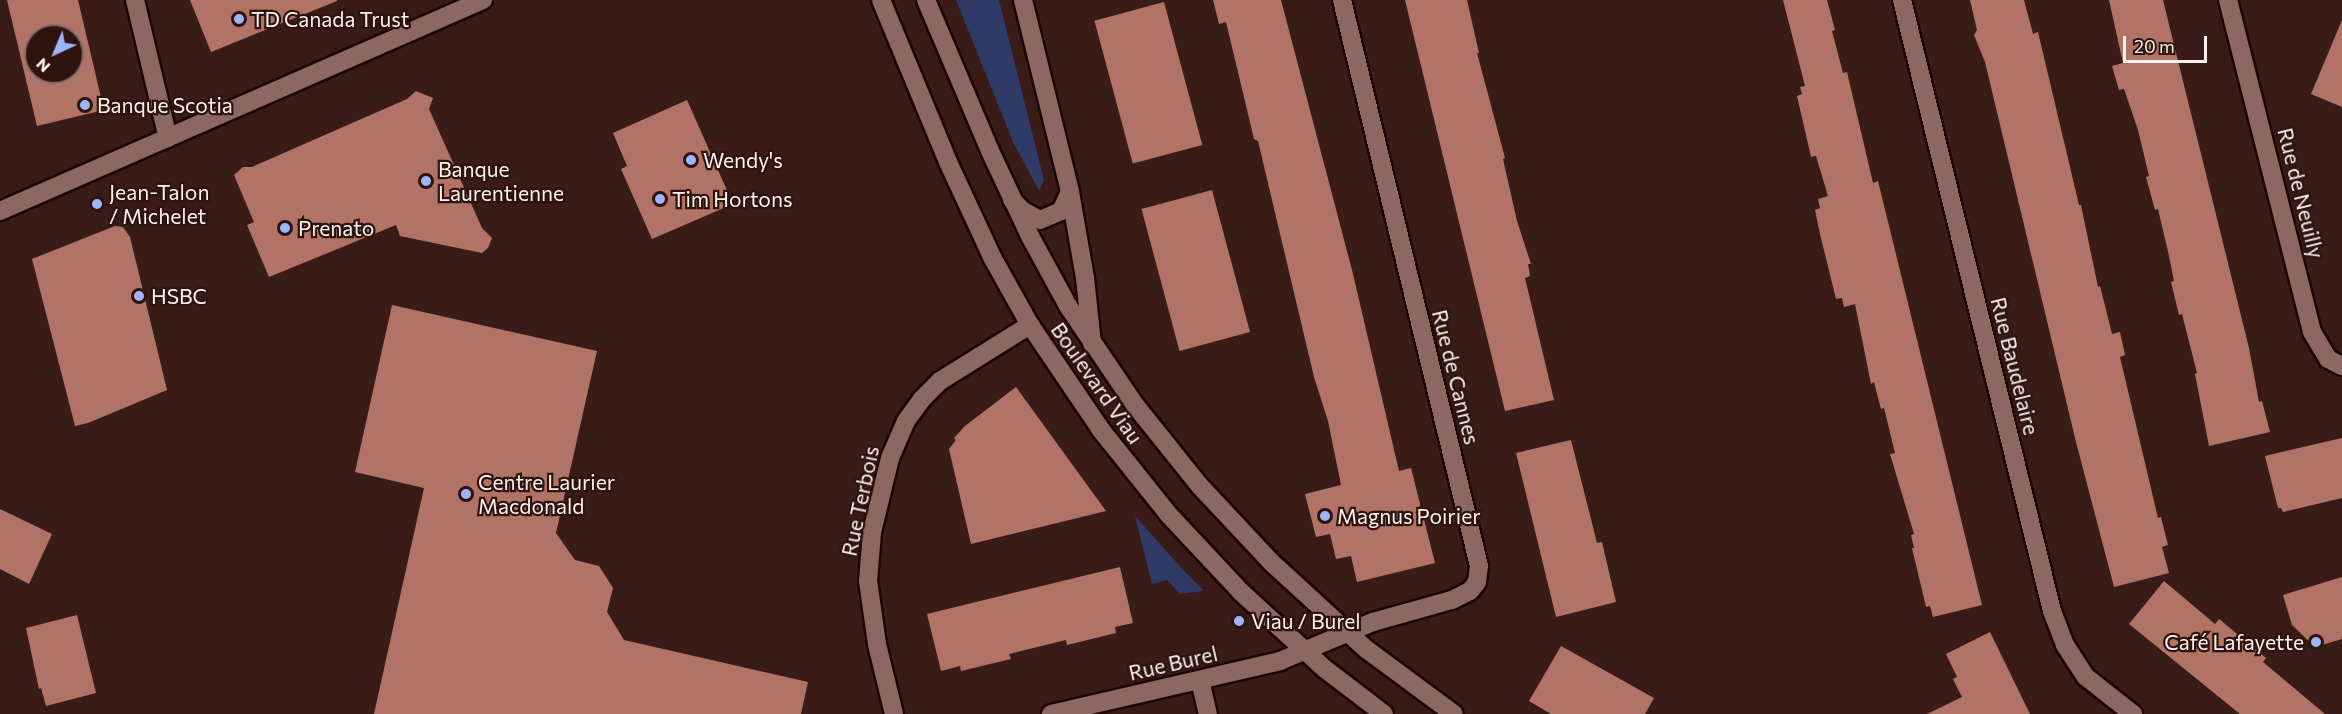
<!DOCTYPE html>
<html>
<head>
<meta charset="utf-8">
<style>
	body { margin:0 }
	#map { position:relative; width:2342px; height:714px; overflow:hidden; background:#391c17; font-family:Commissioner,sans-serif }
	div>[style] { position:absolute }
	.green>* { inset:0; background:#2f3a67 }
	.building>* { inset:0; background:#b27367; transform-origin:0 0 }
	.roads { filter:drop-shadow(2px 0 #1f0603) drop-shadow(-2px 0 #1f0603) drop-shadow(0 2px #1f0603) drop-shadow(0 -2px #1f0603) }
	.minor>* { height:18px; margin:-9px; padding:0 9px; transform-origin:9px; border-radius:9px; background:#8b6861 }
	.tertiary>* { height:18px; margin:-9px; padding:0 9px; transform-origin:9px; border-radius:9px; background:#8b6861 }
	.secondary>* { height:18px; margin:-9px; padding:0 9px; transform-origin:9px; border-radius:9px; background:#8b6861 }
	.dots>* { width:16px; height:16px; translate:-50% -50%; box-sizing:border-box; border:3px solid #2e130e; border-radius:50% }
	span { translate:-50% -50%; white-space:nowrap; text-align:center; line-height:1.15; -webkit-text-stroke:4.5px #2e130e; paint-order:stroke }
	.poi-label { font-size:21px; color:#fef2ef }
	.left { translate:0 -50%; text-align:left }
	.right { translate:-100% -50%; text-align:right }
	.street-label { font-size:21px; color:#fef2ef }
	.north { position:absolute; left:24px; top:24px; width:60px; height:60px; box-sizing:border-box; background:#2e130e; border:2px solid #816c68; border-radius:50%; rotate:224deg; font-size:16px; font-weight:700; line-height:24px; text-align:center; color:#fef2ef }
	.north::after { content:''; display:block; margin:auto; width:21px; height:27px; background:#9eb4fd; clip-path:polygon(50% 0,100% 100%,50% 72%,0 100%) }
	.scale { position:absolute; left:2123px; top:36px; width:84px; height:27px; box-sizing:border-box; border:3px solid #fef2ef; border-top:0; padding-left:8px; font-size:18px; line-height:21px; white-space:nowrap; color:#fef2ef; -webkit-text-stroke:4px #2e130e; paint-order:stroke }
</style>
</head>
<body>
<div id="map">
	<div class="green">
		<i style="clip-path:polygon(956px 0,999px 0,1044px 180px,1039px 191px,1013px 142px)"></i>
		<i style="clip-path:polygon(1135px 516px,1185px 572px,1204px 591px,1180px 594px,1167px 580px,1152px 584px)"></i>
	</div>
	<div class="building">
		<i style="clip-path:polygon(evenodd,7px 0,78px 0,104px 110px,37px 126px,7px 0,36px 36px,72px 36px,72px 72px,36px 72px,36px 36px)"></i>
		<i style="clip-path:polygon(190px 0,337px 0,337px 1px,211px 52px)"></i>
		<i style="clip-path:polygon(1213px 0,1281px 0,1353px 274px,1399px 471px,1411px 468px,1435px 563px,1357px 582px,1351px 556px,1336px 559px,1330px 534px,1316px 537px,1305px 494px,1341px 485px,1328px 421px,1314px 377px,1258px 141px,1254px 139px,1226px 22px,1219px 24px)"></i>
		<i style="clip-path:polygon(1405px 0,1467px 0,1479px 53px,1477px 53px,1505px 158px,1503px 159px,1517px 221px,1531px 264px,1528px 264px,1530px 276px,1525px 278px,1554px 400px,1505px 411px)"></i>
		<i style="clip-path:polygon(1783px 0,1827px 0,1835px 30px,1832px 31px,1843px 73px,1847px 72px,1873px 183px,1878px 181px,1982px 605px,1933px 617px,1930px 606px,1926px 607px,1912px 548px,1914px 548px,1911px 535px,1914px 534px,1890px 454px,1895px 453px,1884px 408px,1881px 409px,1874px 382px,1871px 384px,1855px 304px,1844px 307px,1842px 298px,1836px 299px,1820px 234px,1815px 210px,1820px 208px,1818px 199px,1828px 196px,1816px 156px,1811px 157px,1797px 96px,1802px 94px,1800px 87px,1805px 86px)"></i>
		<i style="clip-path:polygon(1970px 0,2024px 0,2033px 34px,2038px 32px,2079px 205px,2081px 205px,2098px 287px,2100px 286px,2112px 334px,2120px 332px,2125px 355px,2120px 357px,2158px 518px,2161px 517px,2168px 545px,2162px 547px,2169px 573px,2114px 587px,2076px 442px,1985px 62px,1974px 35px,1977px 30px)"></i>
		<i style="clip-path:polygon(2109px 0,2163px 0,2249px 348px,2259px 402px,2262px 401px,2270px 432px,2209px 446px,2195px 374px,2197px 373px,2182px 314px,2179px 315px,2171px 282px,2174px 281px,2169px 256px,2158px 209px,2155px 210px,2146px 177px,2149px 176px,2138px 130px,2124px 89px,2119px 90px,2112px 66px,2123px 63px)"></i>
		<i style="left:1164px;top:2px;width:148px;height:72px;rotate:75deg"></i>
		<i style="clip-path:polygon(2342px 20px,2342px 107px,2311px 94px)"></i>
		<i style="clip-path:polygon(416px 91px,433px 98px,429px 109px,482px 228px,492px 238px,488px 248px,482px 253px,400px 236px,396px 225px,269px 277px,247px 225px,254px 222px,234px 175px,243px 167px,252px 167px,407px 99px)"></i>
		<i style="clip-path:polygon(687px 100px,733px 204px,652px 239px,621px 169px,627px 166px,613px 133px)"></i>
		<i style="left:1212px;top:190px;width:147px;height:73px;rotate:75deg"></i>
		<i style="clip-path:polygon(115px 226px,123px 227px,130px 237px,167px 390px,88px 423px,75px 426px,32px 259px)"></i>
		<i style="clip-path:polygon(392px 305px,597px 351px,556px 533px,575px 560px,599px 566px,613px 588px,607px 612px,624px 640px,808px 682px,801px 714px,374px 714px,424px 488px,355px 472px)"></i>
		<i style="clip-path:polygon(1016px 387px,1106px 511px,971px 544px,949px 449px,956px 440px,954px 438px,965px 426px)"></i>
		<i style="clip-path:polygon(2342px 438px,2342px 498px,2283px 512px,2281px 508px,2278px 508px,2265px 456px)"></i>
		<i style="clip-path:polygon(1571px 440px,1597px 543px,1602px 542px,1616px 602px,1556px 617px,1516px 453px)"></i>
		<i style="clip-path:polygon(0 509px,52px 534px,29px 584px,0 569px)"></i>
		<i style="clip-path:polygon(1120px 567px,1133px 623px,1115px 627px,1116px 633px,1067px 645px,1066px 640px,1009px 654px,1011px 659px,961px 671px,960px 666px,941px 671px,927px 614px)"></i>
		<i style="clip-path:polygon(2342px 577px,2342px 639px,2315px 647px,2292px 625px,2283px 595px)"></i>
		<i style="clip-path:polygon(2164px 581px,2215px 624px,2219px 619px,2266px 658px,2263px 662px,2325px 714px,2240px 714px,2129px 624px)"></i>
		<i style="clip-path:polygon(77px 615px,96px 693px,46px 706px,41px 688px,39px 689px,26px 628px)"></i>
		<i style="clip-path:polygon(1990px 632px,2030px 714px,1927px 714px,1962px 697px,1953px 679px,1957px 677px,1946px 654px)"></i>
		<i style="clip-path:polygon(1561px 646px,1654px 698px,1645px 714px,1551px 714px,1529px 701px)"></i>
	</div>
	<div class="roads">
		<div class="minor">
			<i style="left:135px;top:0;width:142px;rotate:76.6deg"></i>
			<i style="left:1902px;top:0;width:629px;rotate:76.21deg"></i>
			<i style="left:2052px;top:611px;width:36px;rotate:69deg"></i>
			<i style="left:2065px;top:645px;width:38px;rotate:57deg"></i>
			<i style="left:2086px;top:677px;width:60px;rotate:38.2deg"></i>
			<i style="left:2228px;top:0;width:342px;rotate:75.8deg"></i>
			<i style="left:2312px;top:332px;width:31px;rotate:59deg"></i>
			<i style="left:2328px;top:359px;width:16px;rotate:27deg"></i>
			<i style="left:1200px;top:680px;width:35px;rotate:77deg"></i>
			<i style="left:894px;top:714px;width:72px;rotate:-103.7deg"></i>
			<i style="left:877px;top:644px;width:64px;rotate:-98.1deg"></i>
			<i style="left:868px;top:581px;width:49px;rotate:-85.3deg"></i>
			<i style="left:872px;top:532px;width:76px;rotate:-76.3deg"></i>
			<i style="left:890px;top:458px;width:40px;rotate:-66.6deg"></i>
			<i style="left:906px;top:421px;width:26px;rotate:-54deg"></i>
			<i style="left:921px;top:400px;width:27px;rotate:-45deg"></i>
			<i style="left:940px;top:381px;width:106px;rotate:-31.9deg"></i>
			<i style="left:1051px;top:714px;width:235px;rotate:-13deg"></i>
			<i style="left:1280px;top:661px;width:101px;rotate:-22.8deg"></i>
			<i style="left:1373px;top:622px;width:82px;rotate:-15.6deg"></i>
			<i style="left:1452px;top:600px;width:20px;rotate:-27deg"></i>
			<i style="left:1470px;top:591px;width:11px;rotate:-52deg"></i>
			<i style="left:1477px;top:582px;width:16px;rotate:-83deg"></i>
			<i style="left:1479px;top:566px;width:582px;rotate:-103.61deg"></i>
		</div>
		<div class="tertiary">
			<i style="left:1023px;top:0;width:198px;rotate:76.2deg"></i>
			<i style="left:1070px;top:192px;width:87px;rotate:80.1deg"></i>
			<i style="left:1085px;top:278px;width:66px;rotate:83.9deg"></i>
			<i style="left:1012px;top:200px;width:16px;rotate:45deg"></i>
			<i style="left:1023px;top:211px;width:19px;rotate:28deg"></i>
			<i style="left:1040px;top:220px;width:23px;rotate:-23deg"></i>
			<i style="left:1061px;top:211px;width:21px;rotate:-65deg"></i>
		</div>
		<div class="secondary">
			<i style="left:881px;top:0;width:175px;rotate:67.5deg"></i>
			<i style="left:948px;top:162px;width:105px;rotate:65.1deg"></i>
			<i style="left:992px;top:257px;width:78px;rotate:60.8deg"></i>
			<i style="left:1030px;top:325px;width:127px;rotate:55.9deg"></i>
			<i style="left:1101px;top:430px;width:109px;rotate:51.3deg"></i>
			<i style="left:1169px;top:515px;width:105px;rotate:46.9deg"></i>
			<i style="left:1241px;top:592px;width:114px;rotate:42.5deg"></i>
			<i style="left:1325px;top:669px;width:74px;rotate:37.3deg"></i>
			<i style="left:926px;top:0;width:164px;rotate:67deg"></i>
			<i style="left:990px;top:151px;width:96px;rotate:64.8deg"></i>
			<i style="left:1031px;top:238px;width:77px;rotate:61.4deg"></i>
			<i style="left:1068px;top:306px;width:120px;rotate:55.9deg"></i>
			<i style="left:1135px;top:405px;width:102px;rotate:51.3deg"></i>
			<i style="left:1199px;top:485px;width:105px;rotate:46.9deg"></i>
			<i style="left:1271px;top:562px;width:129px;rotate:42.5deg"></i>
			<i style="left:1366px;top:649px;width:109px;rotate:36.5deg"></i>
			<i style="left:0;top:211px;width:527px;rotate:-23.6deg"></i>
		</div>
	</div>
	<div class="dots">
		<i style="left:239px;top:19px;background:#9eb4fd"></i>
		<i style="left:85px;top:105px;background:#9eb4fd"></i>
		<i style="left:691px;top:160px;background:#9eb4fd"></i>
		<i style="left:426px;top:181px;background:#9eb4fd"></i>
		<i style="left:660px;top:199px;background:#9eb4fd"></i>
		<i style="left:97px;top:204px;background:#9eb4fd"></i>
		<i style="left:285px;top:228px;background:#9eb4fd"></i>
		<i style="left:139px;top:296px;background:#9eb4fd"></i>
		<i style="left:466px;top:494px;background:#9eb4fd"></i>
		<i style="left:1325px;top:516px;background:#9eb4fd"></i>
		<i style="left:1239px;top:621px;background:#9eb4fd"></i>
		<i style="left:2316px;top:642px;background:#9eb4fd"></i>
	</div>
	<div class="poi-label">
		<span class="left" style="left:251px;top:19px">TD Canada Trust</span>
		<span class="left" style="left:97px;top:105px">Banque Scotia</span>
		<span class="left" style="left:703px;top:160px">Wendy's</span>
		<span class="left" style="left:438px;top:181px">Banque<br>Laurentienne</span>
		<span class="left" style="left:109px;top:204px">Jean-Talon<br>/ Michelet</span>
		<span class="left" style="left:672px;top:199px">Tim Hortons</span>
		<span class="left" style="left:298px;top:228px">Prenato</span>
		<span class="left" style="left:151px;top:296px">HSBC</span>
		<span class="left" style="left:478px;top:494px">Centre Laurier<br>Macdonald</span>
		<span class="left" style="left:1337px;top:516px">Magnus Poirier</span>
		<span class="left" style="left:1251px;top:621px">Viau / Burel</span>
		<span class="right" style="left:2304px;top:642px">Café Lafayette</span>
	</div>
	<div class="street-label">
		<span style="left:2301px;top:193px;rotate:76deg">Rue de Neuilly</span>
		<span style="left:2015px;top:366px;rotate:76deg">Rue Baudelaire</span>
		<span style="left:1456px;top:377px;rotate:76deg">Rue de Cannes</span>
		<span style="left:1097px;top:383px;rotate:55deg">Boulevard Viau</span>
		<span style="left:860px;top:501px;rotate:-78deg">Rue Terbois</span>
		<span style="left:1173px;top:663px;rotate:-13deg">Rue Burel</span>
	</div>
	<div class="north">N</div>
	<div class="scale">20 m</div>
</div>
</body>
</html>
